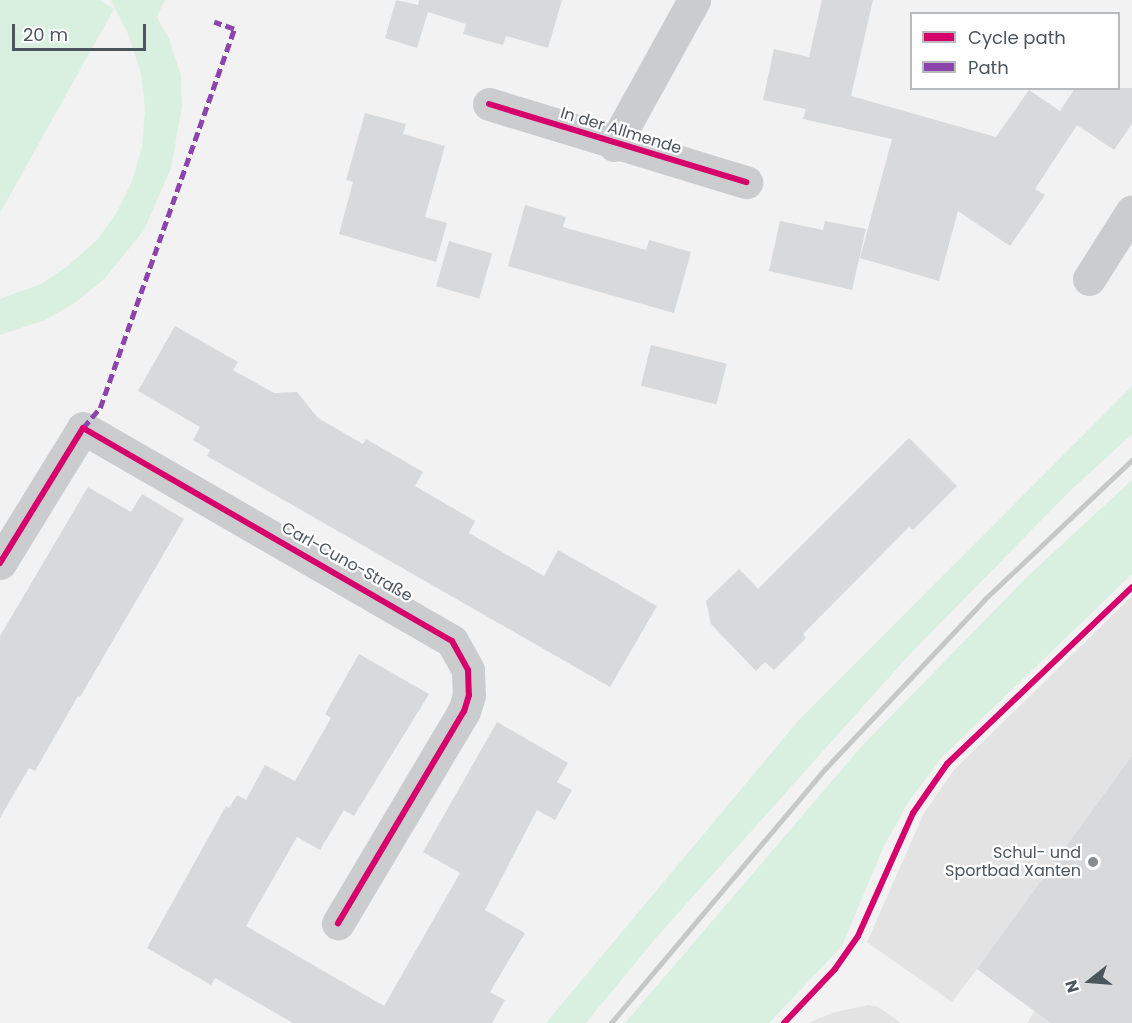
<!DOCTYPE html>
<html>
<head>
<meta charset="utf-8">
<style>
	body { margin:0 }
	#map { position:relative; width:1132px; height:1023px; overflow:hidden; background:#f2f2f2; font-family:Poppins,sans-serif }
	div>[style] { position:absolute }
	.education>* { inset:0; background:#e4e3e3 }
	.green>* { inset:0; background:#d9efe0 }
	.building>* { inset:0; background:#d8d9da; transform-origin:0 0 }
	.minor>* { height:33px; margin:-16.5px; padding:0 16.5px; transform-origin:16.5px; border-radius:16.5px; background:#cacccd }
	.rail>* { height:4.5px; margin:-2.25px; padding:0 2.25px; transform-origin:2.25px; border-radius:2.25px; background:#c6c8c8 }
	.quiet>* { height:4.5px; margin-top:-2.25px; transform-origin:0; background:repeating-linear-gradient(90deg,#8e44ad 0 9px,transparent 0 13.5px) }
	.cycleway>* { height:6px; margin:-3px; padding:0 3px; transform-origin:3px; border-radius:3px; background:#d6006c }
	.dots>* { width:16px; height:16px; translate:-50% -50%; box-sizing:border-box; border:3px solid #fff; border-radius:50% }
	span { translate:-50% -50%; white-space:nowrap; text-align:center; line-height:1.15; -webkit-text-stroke:4.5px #fff; paint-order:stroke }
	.street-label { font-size:16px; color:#4a555d }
	.poi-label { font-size:16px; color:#4a555d }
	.right { translate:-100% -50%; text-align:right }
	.legend { position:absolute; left:910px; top:12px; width:210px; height:78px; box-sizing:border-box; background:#fff; border:2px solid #b7bbbe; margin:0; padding:8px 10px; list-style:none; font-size:18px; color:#4a555d }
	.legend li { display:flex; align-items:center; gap:12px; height:30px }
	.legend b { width:30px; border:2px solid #b7bbbe }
	.north { position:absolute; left:1060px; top:951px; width:60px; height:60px; -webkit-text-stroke:4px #fff; paint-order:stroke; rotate:253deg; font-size:16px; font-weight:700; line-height:24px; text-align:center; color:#4a555d }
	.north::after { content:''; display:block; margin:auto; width:21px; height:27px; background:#4a555d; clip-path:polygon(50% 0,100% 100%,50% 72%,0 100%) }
	.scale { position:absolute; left:12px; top:24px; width:134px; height:27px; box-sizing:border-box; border:3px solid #4a555d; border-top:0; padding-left:8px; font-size:18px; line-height:21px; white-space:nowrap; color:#4a555d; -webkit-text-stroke:4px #fff; paint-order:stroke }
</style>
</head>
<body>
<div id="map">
	<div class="education">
		<i style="clip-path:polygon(1132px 596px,1132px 1023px,1027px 1023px,1035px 1011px,977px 969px,952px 1002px,867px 942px,924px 813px,954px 770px)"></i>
		<i style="clip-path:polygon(869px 1005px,878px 1007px,901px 1023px,808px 1023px,835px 1012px)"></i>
	</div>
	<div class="green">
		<i style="clip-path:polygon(0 0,99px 0,114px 9px,0 213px)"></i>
		<i style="clip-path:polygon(111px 0,165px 0,157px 17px,169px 39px,181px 76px,182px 106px,171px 168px,144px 230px,104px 279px,76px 302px,45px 320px,0 335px,0 299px,41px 284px,69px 265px,98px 239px,117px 212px,132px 181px,142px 147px,145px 109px,141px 73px,128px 34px)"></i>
		<i style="clip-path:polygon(1132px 386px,1132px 434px,1071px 490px,909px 655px,654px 940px,586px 1023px,546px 1023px,798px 721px)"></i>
		<i style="clip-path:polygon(1132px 480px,1132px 574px,943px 756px,909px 801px,883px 848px,842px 946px,769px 1023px,625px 1023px,861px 747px,1029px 575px)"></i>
	</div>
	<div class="building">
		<i style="clip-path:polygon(396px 0,418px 5px,419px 0,562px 0,548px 48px,506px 36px,503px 45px,463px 34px,466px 24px,428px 12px,417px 48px,385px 38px)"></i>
		<i style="clip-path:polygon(822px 0,873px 0,851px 96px,996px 137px,1029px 90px,1060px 111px,1075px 88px,1132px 88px,1132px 124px,1114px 150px,1077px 125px,1035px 189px,1045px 195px,1010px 246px,958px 211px,939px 281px,860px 258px,892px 139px,803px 119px,806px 109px,763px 100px,774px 49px,809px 57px)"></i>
		<i style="clip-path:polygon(365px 113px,406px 124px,403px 134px,445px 146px,425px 217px,447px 223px,436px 262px,339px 234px,353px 182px,346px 180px)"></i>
		<i style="clip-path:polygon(525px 205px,566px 217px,563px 227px,646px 250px,649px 240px,691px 252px,674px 313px,508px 266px)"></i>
		<i style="clip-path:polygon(780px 221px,823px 230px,825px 221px,866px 229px,852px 290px,769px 271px)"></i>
		<i style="left:449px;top:241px;width:45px;height:47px;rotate:16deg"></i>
		<i style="clip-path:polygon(175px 326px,238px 362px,233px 370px,274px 393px,297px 392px,318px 418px,363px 444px,366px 439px,423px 472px,415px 486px,475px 521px,469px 533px,544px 576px,558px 550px,657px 606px,610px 687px,207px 456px,210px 450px,193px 440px,200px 427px,138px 391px)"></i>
		<i style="left:651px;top:345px;width:78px;height:42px;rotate:14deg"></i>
		<i style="clip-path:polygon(909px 438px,957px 486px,913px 530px,909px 527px,803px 634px,806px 638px,774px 670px,765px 662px,756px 671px,711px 624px,706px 601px,739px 569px,758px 589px)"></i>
		<i style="clip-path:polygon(88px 487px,131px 512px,142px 494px,184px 519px,80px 697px,78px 696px,35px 771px,29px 768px,0 818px,0 636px)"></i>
		<i style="clip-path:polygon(359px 654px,429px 694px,354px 816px,344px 810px,320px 850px,297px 837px,246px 926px,384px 1006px,460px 873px,423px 852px,497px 722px,568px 763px,557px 782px,572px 790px,555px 820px,537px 810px,485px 910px,525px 933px,490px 992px,505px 1000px,492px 1023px,293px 1023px,215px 978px,211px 985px,147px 948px,226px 806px,229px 808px,237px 795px,246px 800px,265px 765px,295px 781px,331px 718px,325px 714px)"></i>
		<i style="clip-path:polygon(1132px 756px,1132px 1023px,1051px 1023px,977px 969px)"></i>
	</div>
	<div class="minor">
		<i style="left:489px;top:104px;width:269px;rotate:16.9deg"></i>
		<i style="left:614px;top:145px;width:166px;rotate:-61.1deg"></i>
		<i style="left:1089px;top:279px;width:80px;rotate:-57.7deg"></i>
		<i style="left:0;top:563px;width:158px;rotate:-58.4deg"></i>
		<i style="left:83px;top:428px;width:426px;rotate:30deg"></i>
		<i style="left:452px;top:641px;width:33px;rotate:61deg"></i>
		<i style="left:468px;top:670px;width:25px;rotate:88deg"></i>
		<i style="left:469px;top:695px;width:17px;rotate:107deg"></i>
		<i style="left:464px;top:711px;width:247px;rotate:120.7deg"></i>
	</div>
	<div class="rail">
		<i style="left:611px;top:1023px;width:332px;rotate:-49.9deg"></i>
		<i style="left:825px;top:769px;width:232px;rotate:-46.7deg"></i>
		<i style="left:984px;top:600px;width:204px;rotate:-43.4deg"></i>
	</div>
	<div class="quiet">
		<i style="left:83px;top:428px;width:26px;rotate:-50deg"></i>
		<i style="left:100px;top:408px;width:402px;rotate:-70.5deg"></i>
		<i style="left:234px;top:29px;width:21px;rotate:-161deg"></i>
	</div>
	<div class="cycleway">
		<i style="left:489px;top:104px;width:269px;rotate:16.9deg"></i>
		<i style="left:0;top:563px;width:158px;rotate:-58.4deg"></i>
		<i style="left:83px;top:428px;width:426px;rotate:30deg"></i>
		<i style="left:452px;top:641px;width:33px;rotate:61deg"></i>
		<i style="left:468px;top:670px;width:25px;rotate:88deg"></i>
		<i style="left:469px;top:695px;width:17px;rotate:107deg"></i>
		<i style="left:464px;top:711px;width:247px;rotate:120.7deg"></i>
		<i style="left:784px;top:1023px;width:74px;rotate:-46.6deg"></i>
		<i style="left:835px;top:969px;width:40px;rotate:-55.1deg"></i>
		<i style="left:858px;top:936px;width:135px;rotate:-65.9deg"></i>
		<i style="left:913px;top:813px;width:60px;rotate:-55.2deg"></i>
		<i style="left:947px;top:764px;width:256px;rotate:-43.7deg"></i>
	</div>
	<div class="dots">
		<i style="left:1093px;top:862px;background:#858c91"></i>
	</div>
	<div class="street-label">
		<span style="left:621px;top:131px;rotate:17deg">In der Allmende</span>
		<span style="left:347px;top:562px;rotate:29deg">Carl-Cuno-Straße</span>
	</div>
	<div class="poi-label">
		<span class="right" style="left:1081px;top:862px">Schul- und<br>Sportbad Xanten</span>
	</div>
	<ul class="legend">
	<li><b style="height:8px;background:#d6006c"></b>Cycle path</li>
	<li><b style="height:8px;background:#8e44ad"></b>Path</li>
	</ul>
	<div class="north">N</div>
	<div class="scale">20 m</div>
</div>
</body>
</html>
